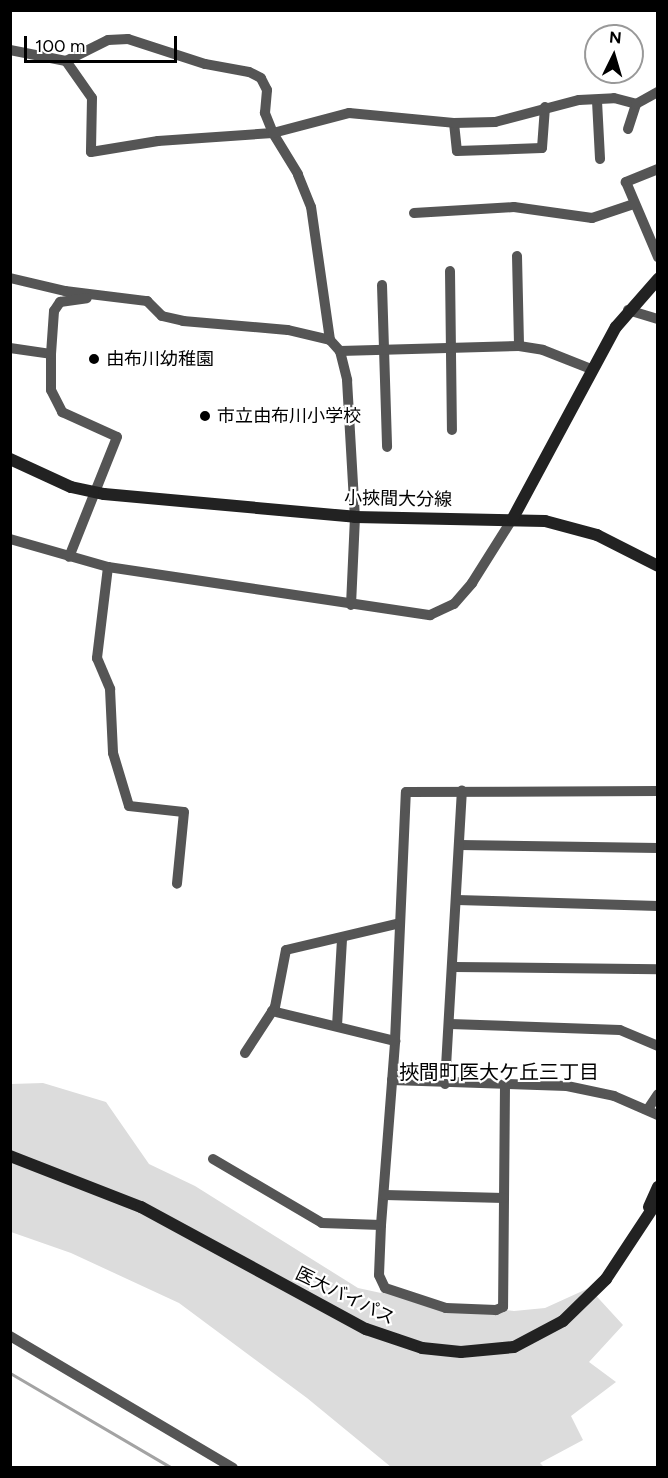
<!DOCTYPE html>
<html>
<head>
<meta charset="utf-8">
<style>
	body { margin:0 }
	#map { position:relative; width:668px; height:1478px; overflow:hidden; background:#fff; font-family:Figtree,"Noto Sans JP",sans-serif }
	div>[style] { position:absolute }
	.green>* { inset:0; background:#dcdcdc }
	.stream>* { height:3px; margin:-1.5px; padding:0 1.5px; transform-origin:1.5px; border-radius:1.5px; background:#a3a3a3 }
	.street>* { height:10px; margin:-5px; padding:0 5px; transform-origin:5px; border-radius:5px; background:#555 }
	.secondary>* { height:12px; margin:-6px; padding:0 6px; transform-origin:6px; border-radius:6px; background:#222 }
	.dots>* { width:16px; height:16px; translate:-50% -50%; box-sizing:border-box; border:3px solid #fff; border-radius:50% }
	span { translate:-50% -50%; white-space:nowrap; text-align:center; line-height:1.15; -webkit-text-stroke:4.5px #fff; paint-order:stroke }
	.poi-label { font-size:18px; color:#000 }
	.left { translate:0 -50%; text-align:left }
	.street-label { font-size:18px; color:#000 }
	.neighbourhood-label { font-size:20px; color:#000 }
	.frame { position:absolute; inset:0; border:12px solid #000; pointer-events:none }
	.north { position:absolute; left:584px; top:24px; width:60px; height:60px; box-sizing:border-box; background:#fff; border:2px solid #999; border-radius:50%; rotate:5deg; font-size:16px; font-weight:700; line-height:24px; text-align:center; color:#000 }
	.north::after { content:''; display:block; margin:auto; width:21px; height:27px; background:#000; clip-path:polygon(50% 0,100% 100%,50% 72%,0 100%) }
	.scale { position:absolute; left:24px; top:36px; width:153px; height:27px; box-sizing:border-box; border:3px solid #000; border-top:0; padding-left:8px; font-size:18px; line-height:21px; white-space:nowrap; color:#000; -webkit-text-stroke:4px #fff; paint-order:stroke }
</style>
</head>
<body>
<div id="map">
	<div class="green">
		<i style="clip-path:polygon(43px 1083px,106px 1102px,149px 1164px,195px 1186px,358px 1288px,381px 1293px,385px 1288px,416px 1300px,514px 1311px,545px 1308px,589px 1288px,623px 1325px,589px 1362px,616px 1382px,571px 1416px,583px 1440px,540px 1463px,544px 1467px,391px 1467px,307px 1398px,179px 1303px,71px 1253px,11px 1232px,11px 1084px)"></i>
	</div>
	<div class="stream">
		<i style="left:10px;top:1373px;width:188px;rotate:30.4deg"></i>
	</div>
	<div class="street">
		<i style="left:10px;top:50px;width:57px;rotate:11.1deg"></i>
		<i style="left:66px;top:61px;width:45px;rotate:54.9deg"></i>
		<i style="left:92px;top:98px;width:54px;rotate:91.1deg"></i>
		<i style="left:91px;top:152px;width:68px;rotate:-9.3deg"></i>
		<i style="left:158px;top:141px;width:115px;rotate:-4deg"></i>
		<i style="left:273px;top:133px;width:22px;rotate:-112deg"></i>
		<i style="left:265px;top:113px;width:23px;rotate:-85deg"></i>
		<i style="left:267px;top:90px;width:13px;rotate:-117deg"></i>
		<i style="left:261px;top:78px;width:13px;rotate:-153deg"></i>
		<i style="left:249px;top:72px;width:45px;rotate:-169.7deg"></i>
		<i style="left:205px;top:64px;width:81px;rotate:-162deg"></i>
		<i style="left:128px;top:39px;width:20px;rotate:177deg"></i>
		<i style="left:108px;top:40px;width:47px;rotate:153.4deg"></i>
		<i style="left:597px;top:101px;width:58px;rotate:87deg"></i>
		<i style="left:454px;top:123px;width:28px;rotate:84deg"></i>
		<i style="left:457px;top:151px;width:85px;rotate:-2deg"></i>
		<i style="left:542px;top:148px;width:41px;rotate:-85.8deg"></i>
		<i style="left:628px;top:129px;width:26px;rotate:-72deg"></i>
		<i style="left:658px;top:169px;width:35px;rotate:158deg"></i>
		<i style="left:626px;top:182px;width:82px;rotate:66.9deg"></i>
		<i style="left:414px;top:213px;width:100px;rotate:-3.4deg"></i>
		<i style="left:514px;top:207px;width:79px;rotate:8deg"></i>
		<i style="left:592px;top:218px;width:44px;rotate:-18.4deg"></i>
		<i style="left:517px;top:256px;width:90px;rotate:88.7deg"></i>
		<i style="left:450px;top:271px;width:159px;rotate:89.3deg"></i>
		<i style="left:10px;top:278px;width:57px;rotate:13.3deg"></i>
		<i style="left:65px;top:291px;width:83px;rotate:7deg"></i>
		<i style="left:147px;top:301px;width:21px;rotate:45deg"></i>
		<i style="left:162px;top:316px;width:22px;rotate:13deg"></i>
		<i style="left:183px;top:321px;width:105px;rotate:4.9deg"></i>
		<i style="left:288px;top:330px;width:43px;rotate:13.4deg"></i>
		<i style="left:330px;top:340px;width:15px;rotate:48deg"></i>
		<i style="left:340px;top:351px;width:30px;rotate:76deg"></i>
		<i style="left:347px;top:380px;width:137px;rotate:86.7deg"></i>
		<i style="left:355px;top:517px;width:88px;rotate:92.6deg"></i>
		<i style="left:382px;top:285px;width:162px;rotate:88.2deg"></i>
		<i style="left:628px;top:310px;width:31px;rotate:17deg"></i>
		<i style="left:330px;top:340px;width:134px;rotate:-98.1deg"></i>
		<i style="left:311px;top:207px;width:35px;rotate:-112deg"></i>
		<i style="left:298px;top:174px;width:48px;rotate:-121.4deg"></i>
		<i style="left:273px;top:133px;width:79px;rotate:-14.7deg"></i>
		<i style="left:349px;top:113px;width:105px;rotate:5.4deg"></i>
		<i style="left:454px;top:123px;width:41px;rotate:-1.4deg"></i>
		<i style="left:495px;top:122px;width:87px;rotate:-14.7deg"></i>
		<i style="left:579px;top:100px;width:35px;rotate:-3deg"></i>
		<i style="left:614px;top:98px;width:23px;rotate:15deg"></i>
		<i style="left:636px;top:104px;width:25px;rotate:-29deg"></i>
		<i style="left:10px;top:348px;width:41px;rotate:8.3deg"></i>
		<i style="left:51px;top:354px;width:36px;rotate:90deg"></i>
		<i style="left:51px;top:390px;width:25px;rotate:63deg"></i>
		<i style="left:62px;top:412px;width:60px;rotate:24.4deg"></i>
		<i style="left:117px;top:437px;width:129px;rotate:111.8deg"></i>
		<i style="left:340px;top:351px;width:179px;rotate:-1.6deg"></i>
		<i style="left:519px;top:346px;width:24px;rotate:9deg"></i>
		<i style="left:543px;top:350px;width:52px;rotate:21.6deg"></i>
		<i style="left:51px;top:354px;width:43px;rotate:-86deg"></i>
		<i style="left:54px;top:311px;width:11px;rotate:-56deg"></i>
		<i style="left:60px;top:302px;width:27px;rotate:-8deg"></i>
		<i style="left:10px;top:539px;width:102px;rotate:15.9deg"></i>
		<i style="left:108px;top:567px;width:326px;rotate:8.5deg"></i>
		<i style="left:430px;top:615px;width:26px;rotate:-25deg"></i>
		<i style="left:454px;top:604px;width:28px;rotate:-49deg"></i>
		<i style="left:472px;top:583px;width:77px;rotate:-57.8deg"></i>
		<i style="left:108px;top:567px;width:92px;rotate:96.9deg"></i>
		<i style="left:97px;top:658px;width:34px;rotate:67deg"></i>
		<i style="left:110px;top:689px;width:64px;rotate:87.3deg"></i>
		<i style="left:113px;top:753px;width:55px;rotate:73.2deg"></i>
		<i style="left:129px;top:806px;width:55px;rotate:6.2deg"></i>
		<i style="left:184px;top:812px;width:72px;rotate:95.6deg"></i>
		<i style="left:460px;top:845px;width:198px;rotate:0.9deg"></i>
		<i style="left:457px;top:900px;width:201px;rotate:1.7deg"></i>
		<i style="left:454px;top:967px;width:204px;rotate:0.6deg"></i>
		<i style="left:272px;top:1011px;width:127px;rotate:13.7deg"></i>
		<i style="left:450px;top:1024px;width:170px;rotate:2deg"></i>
		<i style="left:620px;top:1030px;width:41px;rotate:22.8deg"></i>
		<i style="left:337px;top:1026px;width:88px;rotate:-86.7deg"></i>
		<i style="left:245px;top:1053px;width:55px;rotate:-56.9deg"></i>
		<i style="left:275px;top:1007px;width:58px;rotate:-79.1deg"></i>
		<i style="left:286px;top:950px;width:117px;rotate:-13.3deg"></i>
		<i style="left:392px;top:1080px;width:175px;rotate:2deg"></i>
		<i style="left:567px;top:1086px;width:48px;rotate:12deg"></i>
		<i style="left:614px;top:1096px;width:48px;rotate:23.4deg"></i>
		<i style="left:445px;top:1084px;width:294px;rotate:-86.7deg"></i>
		<i style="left:505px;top:1085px;width:222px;rotate:90.5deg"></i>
		<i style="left:503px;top:1307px;width:8px;rotate:157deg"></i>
		<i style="left:496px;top:1310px;width:50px;rotate:-177.7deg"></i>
		<i style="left:446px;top:1308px;width:64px;rotate:-161.8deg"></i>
		<i style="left:385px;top:1288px;width:14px;rotate:-115deg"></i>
		<i style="left:379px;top:1275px;width:50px;rotate:-87.7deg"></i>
		<i style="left:381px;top:1225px;width:185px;rotate:-85.6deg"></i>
		<i style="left:395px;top:1041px;width:249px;rotate:-87.5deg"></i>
		<i style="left:406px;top:792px;width:252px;rotate:-0.2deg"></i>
		<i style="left:648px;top:1109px;width:18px;rotate:-56deg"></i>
		<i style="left:213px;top:1159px;width:126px;rotate:30.4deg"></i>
		<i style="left:322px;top:1223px;width:59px;rotate:1.9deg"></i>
		<i style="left:385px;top:1195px;width:119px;rotate:1.4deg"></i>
		<i style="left:10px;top:1336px;width:259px;rotate:30.6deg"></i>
	</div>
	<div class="secondary">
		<i style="left:10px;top:459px;width:67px;rotate:24.7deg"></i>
		<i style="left:71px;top:487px;width:34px;rotate:12deg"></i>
		<i style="left:104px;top:494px;width:252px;rotate:5.2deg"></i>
		<i style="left:355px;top:517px;width:190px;rotate:1.2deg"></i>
		<i style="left:545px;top:521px;width:54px;rotate:15.1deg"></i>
		<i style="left:597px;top:535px;width:68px;rotate:26.9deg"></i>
		<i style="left:513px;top:518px;width:217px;rotate:-61.7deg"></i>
		<i style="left:616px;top:327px;width:64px;rotate:-48.8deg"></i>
		<i style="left:10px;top:1156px;width:141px;rotate:21.3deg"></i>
		<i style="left:141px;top:1207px;width:256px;rotate:28.5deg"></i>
		<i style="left:366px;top:1329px;width:59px;rotate:18.7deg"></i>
		<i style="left:422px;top:1348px;width:39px;rotate:6deg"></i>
		<i style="left:461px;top:1352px;width:53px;rotate:-5.4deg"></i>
		<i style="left:514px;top:1347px;width:55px;rotate:-28deg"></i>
		<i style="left:563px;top:1321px;width:60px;rotate:-44.3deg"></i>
		<i style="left:606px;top:1279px;width:95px;rotate:-56.6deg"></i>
		<i style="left:649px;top:1207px;width:22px;rotate:-66deg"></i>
	</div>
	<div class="dots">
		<i style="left:94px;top:359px;background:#000"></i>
		<i style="left:205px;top:416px;background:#000"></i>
	</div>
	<div class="poi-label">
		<span class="left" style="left:106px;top:359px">由布川幼稚園</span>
		<span class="left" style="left:217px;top:416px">市立由布川小学校</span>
	</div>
	<div class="street-label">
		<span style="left:398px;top:499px;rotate:1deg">小挾間大分線</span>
		<span style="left:345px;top:1296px;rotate:26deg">医大バイパス</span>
	</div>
	<div class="neighbourhood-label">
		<span style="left:499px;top:1072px">挾間町医大ケ丘三丁目</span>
	</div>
	<div class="frame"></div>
	<div class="north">N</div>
	<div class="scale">100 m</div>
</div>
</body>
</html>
